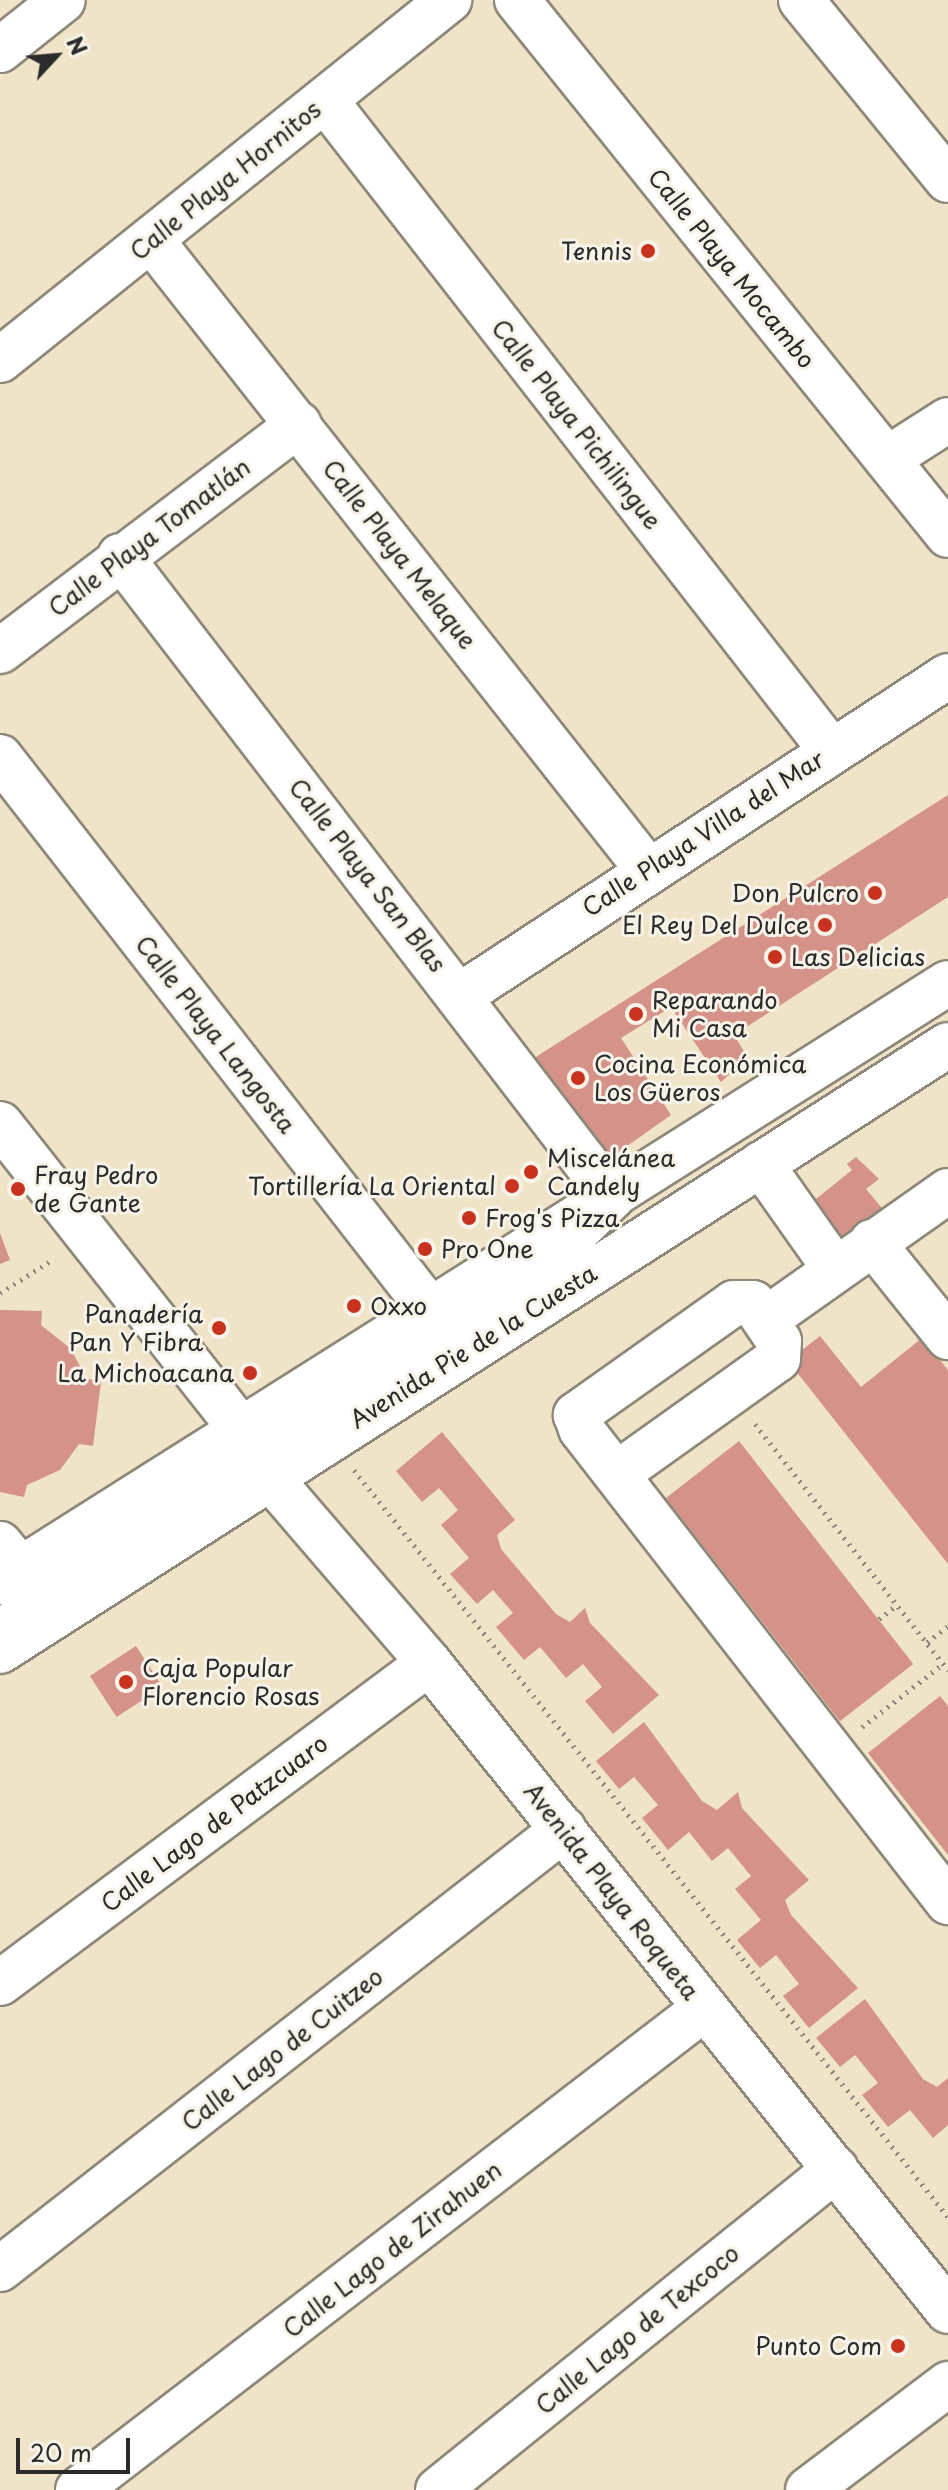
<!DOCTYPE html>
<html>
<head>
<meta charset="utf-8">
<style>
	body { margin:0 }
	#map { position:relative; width:948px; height:2490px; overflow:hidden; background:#efe4c7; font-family:"Playpen Sans",sans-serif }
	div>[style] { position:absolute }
	.building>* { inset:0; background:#d59288; transform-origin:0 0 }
	.path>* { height:5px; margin-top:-2.5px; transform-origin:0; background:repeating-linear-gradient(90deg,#8d8879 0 2px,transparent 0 8px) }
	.roads { filter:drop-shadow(2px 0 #8d8879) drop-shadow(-2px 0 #8d8879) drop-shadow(0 2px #8d8879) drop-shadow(0 -2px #8d8879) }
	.minor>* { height:44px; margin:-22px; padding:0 22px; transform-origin:22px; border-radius:22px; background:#fff }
	.major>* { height:44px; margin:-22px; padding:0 22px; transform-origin:22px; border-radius:22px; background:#fff }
	.dots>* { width:22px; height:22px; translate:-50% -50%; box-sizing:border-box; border:4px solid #f7f3e8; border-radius:50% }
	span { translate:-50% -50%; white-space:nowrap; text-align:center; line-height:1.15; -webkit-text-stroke:6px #f7f3e8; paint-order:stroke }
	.street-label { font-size:24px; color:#2b2b2b }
	.poi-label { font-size:24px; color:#2b2b2b }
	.right { translate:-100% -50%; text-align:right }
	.left { translate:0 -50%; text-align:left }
	.north { position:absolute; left:16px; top:16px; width:80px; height:80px; -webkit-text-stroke:6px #f7f3e8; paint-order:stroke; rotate:64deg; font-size:22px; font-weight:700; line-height:32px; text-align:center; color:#2b2b2b }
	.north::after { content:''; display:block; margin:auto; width:28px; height:36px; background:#2b2b2b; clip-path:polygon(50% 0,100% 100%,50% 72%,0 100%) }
	.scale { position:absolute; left:16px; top:2438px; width:114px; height:36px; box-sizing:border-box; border:4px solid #2b2b2b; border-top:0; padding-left:10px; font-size:24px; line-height:28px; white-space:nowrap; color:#2b2b2b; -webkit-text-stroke:6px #f7f3e8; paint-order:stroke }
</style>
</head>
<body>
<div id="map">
	<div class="building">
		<i style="clip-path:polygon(948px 795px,948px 897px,734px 1035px,748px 1058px,721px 1082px,671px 1007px,621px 1038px,671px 1115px,610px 1158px,531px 1060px)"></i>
		<i style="clip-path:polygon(856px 1157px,879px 1179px,866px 1189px,882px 1208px,835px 1244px,806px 1207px,852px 1170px,847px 1164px)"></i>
		<i style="clip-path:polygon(0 1233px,10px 1260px,0 1264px)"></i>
		<i style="clip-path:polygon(0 1310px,42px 1311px,41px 1325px,71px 1349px,86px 1378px,101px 1382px,93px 1446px,79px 1444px,60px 1470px,27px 1485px,24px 1497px,0 1492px)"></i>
		<i style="clip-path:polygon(820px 1336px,861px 1387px,922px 1338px,948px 1370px,948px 1564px,788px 1361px)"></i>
		<i style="clip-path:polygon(442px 1432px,515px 1520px,497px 1535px,501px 1549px,556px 1614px,570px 1622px,585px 1608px,590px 1623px,659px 1695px,613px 1734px,585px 1701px,602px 1687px,583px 1664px,566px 1678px,540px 1647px,524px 1660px,496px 1627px,513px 1613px,493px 1590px,477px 1604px,450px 1574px,469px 1558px,441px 1525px,458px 1510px,439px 1488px,422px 1502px,396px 1471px)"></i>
		<i style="left:739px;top:1441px;width:283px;height:93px;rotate:52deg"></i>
		<i style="left:136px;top:1646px;width:49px;height:55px;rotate:57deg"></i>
		<i style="clip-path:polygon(940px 1696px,948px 1706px,948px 1855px,868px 1753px)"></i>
		<i style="clip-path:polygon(644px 1722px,702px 1801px,717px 1810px,738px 1792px,742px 1808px,809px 1880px,785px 1900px,791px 1915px,858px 1988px,809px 2028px,783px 1996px,799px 1984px,776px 1955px,760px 1968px,737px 1940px,761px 1920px,735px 1889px,751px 1876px,728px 1848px,712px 1861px,689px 1832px,668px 1850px,642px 1818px,658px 1805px,634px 1777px,619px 1789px,596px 1761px)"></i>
		<i style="clip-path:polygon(865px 1999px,923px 2079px,937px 2087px,948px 2078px,948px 2125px,933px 2138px,910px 2110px,888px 2127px,862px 2095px,878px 2083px,855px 2055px,840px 2067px,816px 2038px)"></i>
	</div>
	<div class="path">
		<i style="left:0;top:1293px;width:64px;rotate:-32.2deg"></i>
		<i style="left:755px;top:1424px;width:313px;rotate:51.9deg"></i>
		<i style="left:354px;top:1470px;width:954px;rotate:51.51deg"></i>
		<i style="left:879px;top:1619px;width:23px;rotate:-38deg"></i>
		<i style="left:927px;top:1642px;width:26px;rotate:-37deg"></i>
		<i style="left:862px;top:1727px;width:103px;rotate:-37.9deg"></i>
	</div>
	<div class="roads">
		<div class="minor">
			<i style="left:517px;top:0;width:687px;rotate:51.14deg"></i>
			<i style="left:801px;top:0;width:232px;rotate:50.8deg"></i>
			<i style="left:0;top:50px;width:80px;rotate:-38.4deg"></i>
			<i style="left:325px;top:100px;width:822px;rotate:52.11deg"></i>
			<i style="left:152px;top:241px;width:800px;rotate:51.75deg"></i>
			<i style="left:0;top:360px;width:576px;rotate:-38.72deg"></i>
			<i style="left:887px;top:459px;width:72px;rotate:-32.6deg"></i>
			<i style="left:120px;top:556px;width:808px;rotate:52.49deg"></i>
			<i style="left:612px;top:1197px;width:152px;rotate:135.8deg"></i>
			<i style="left:503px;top:1303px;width:235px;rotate:147.9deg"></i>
			<i style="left:304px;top:1428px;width:63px;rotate:179.1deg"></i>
			<i style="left:0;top:651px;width:375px;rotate:-37.2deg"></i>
			<i style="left:0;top:757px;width:702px;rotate:52.12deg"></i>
			<i style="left:461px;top:995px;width:582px;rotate:-33.23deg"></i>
			<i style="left:0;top:1124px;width:389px;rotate:51.7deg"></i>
			<i style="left:241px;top:1429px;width:57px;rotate:59.4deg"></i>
			<i style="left:270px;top:1478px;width:244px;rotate:49.3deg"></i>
			<i style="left:429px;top:1663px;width:830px;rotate:51.31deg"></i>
			<i style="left:761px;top:1164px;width:128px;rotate:54.8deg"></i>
			<i style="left:872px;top:1242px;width:122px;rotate:51.3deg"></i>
			<i style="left:765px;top:1320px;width:224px;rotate:-35.2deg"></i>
			<i style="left:618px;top:1473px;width:196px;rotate:-35.5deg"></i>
			<i style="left:778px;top:1359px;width:18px;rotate:-87deg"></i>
			<i style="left:779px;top:1341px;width:46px;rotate:-124.4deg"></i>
			<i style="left:753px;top:1303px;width:19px;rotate:180deg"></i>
			<i style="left:734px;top:1303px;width:194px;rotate:144.7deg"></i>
			<i style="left:576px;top:1415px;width:15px;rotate:70deg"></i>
			<i style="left:581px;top:1429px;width:599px;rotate:52.19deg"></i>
			<i style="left:0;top:1544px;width:32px;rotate:51deg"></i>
			<i style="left:0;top:1635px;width:97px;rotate:-41.2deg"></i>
			<i style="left:73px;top:1571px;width:164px;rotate:-32.8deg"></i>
			<i style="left:211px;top:1482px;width:59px;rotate:-3.9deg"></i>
			<i style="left:0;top:1983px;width:535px;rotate:-36.72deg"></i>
			<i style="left:0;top:2269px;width:715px;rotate:-37.96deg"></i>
			<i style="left:78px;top:2490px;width:791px;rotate:-37.55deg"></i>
			<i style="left:438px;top:2490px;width:511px;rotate:-38.89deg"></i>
			<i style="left:808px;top:2490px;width:176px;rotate:-37.1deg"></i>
		</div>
		<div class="major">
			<i style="left:0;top:1582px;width:1121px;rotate:-32.29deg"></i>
			<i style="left:0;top:1651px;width:1125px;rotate:-32.59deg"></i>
		</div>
	</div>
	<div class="dots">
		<i style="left:648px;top:251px;background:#c8321e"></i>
		<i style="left:875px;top:893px;background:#c8321e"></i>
		<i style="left:825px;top:925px;background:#c8321e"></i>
		<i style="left:775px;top:957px;background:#c8321e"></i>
		<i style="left:636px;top:1014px;background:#c8321e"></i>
		<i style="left:578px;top:1078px;background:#c8321e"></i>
		<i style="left:531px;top:1172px;background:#c8321e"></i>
		<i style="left:512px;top:1186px;background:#c8321e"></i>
		<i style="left:18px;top:1189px;background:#c8321e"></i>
		<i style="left:469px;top:1218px;background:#c8321e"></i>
		<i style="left:425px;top:1249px;background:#c8321e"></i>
		<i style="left:354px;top:1306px;background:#c8321e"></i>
		<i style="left:219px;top:1328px;background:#c8321e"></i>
		<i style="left:250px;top:1373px;background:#c8321e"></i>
		<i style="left:126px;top:1682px;background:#c8321e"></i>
		<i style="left:898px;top:2346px;background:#c8321e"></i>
	</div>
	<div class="street-label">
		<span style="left:225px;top:180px;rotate:-39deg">Calle Playa Hornitos</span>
		<span style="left:732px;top:268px;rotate:51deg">Calle Playa Mocambo</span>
		<span style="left:577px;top:424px;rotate:52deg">Calle Playa Pichilingue</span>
		<span style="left:149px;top:537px;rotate:-37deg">Calle Playa Tomatlán</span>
		<span style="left:400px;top:554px;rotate:52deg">Calle Playa Melaque</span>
		<span style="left:703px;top:833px;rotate:-33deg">Calle Playa Villa del Mar</span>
		<span style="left:368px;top:875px;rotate:52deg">Calle Playa San Blas</span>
		<span style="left:216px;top:1034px;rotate:52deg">Calle Playa Langosta</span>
		<span style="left:473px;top:1346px;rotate:-32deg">Avenida Pie de la Cuesta</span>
		<span style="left:214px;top:1823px;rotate:-37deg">Calle Lago de Patzcuaro</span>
		<span style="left:612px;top:1891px;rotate:52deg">Avenida Playa Roqueta</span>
		<span style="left:282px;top:2049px;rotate:-38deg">Calle Lago de Cuitzeo</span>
		<span style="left:392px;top:2249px;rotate:-38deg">Calle Lago de Zirahuen</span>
		<span style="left:637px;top:2329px;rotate:-39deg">Calle Lago de Texcoco</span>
	</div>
	<div class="poi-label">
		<span class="right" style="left:632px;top:251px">Tennis</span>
		<span class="right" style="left:859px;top:893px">Don Pulcro</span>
		<span class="right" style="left:809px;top:925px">El Rey Del Dulce</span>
		<span class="left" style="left:791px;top:957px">Las Delicias</span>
		<span class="left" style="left:652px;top:1014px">Reparando<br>Mi Casa</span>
		<span class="left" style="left:594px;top:1078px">Cocina Económica<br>Los Güeros</span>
		<span class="left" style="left:547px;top:1172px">Miscelánea<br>Candely</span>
		<span class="left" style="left:34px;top:1189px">Fray Pedro<br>de Gante</span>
		<span class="right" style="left:496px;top:1186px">Tortillería La Oriental</span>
		<span class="left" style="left:485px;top:1218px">Frog's Pizza</span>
		<span class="left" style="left:441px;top:1249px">Pro One</span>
		<span class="left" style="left:370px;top:1306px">Oxxo</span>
		<span class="right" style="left:203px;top:1328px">Panadería<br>Pan Y Fibra</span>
		<span class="right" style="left:234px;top:1373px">La Michoacana</span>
		<span class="left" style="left:142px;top:1682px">Caja Popular<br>Florencio Rosas</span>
		<span class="right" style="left:882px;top:2346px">Punto Com</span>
	</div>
	<div class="north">N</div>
	<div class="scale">20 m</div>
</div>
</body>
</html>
